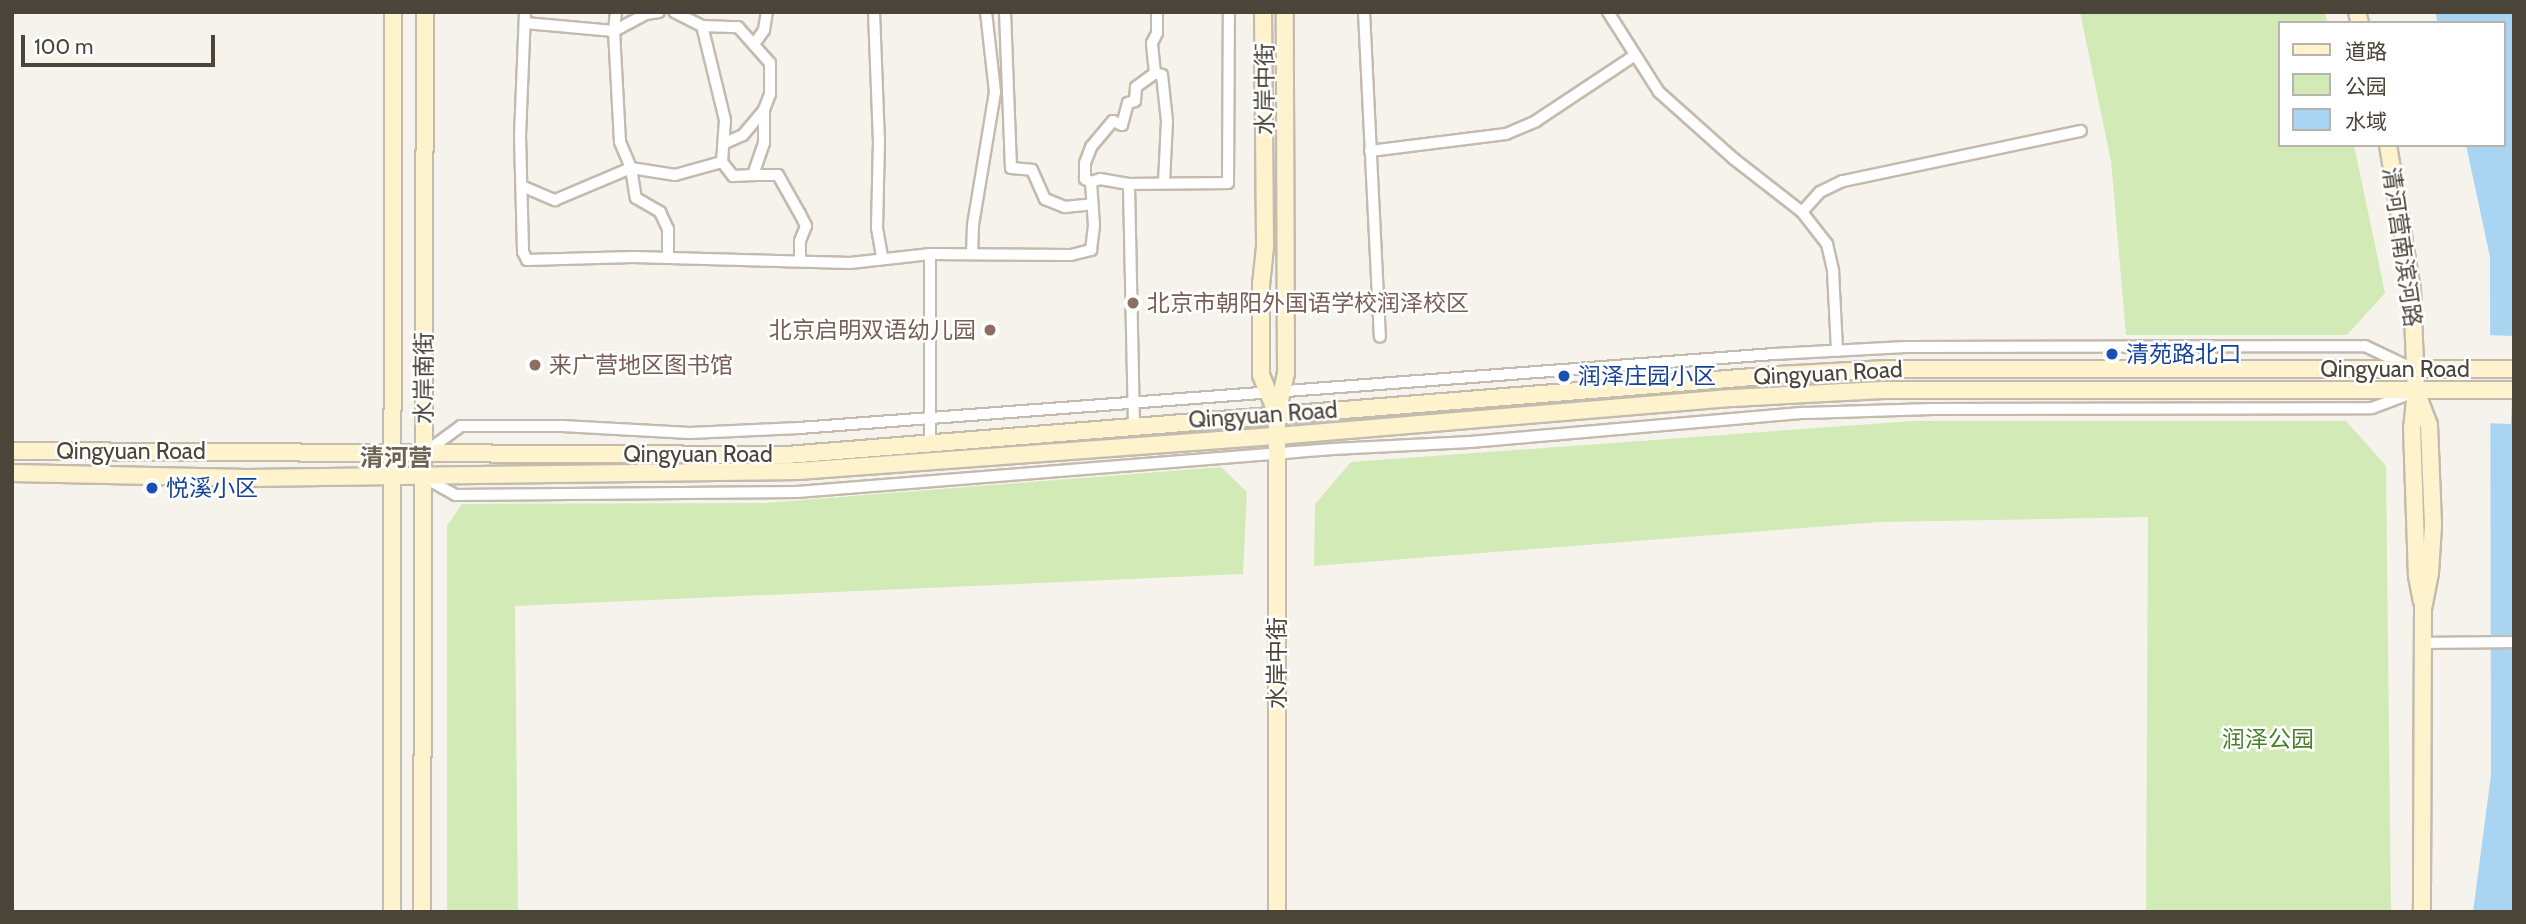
<!DOCTYPE html>
<html>
<head>
<meta charset="utf-8">
<style>
	body { margin:0 }
	#map { position:relative; width:2526px; height:924px; overflow:hidden; background:#f6f3ec; font-family:Cabin,"Noto Sans SC",sans-serif }
	div>[style] { position:absolute }
	.green>* { inset:0; background:#d2eab5 }
	.water>* { inset:0; background:#a9d4f2 }
	.pier>* { inset:0; background:#f6f3ec; transform-origin:0 0 }
	.roads { filter:drop-shadow(2px 0 #c2bbae) drop-shadow(-2px 0 #c2bbae) drop-shadow(0 2px #c2bbae) drop-shadow(0 -2px #c2bbae) }
	.street>* { height:10px; margin:-5px; padding:0 5px; transform-origin:5px; border-radius:5px; background:#fff }
	.secondary>* { height:16px; margin:-8px; padding:0 8px; transform-origin:8px; border-radius:8px; background:#fff3cd }
	.dots>* { width:19px; height:19px; translate:-50% -50%; box-sizing:border-box; border:4px solid #fff; border-radius:50% }
	span { translate:-50% -50%; white-space:nowrap; text-align:center; line-height:1.15; -webkit-text-stroke:5px #fff; paint-order:stroke }
	.street-label { font-size:23px; color:#4b4439 }
	.education-label { font-size:23px; color:#785e54 }
	.left { translate:0 -50%; text-align:left }
	.right { translate:-100% -50%; text-align:right }
	.transit-label { font-size:23px; color:#164399 }
	.park-label { font-size:23px; color:#4a7f2a }
	.neighbourhood-label { font-size:24px; color:#6e6250; font-weight:700 }
	.frame { position:absolute; inset:0; border:14px solid #4b4439; pointer-events:none }
	.legend { position:absolute; left:2278px; top:21px; width:228px; height:126px; box-sizing:border-box; background:#fff; border:2px solid #b7b4b0; margin:0; padding:9px 12px; list-style:none; font-size:21px; color:#4b4439 }
	.legend li { display:flex; align-items:center; gap:14px; height:35px }
	.legend b { width:35px; border:2px solid #b7b4b0 }
	.scale { position:absolute; left:21px; top:35px; width:194px; height:32px; box-sizing:border-box; border:4px solid #4b4439; border-top:0; padding-left:9px; font-size:21px; line-height:24px; white-space:nowrap; color:#4b4439; -webkit-text-stroke:5px #fff; paint-order:stroke }
</style>
</head>
<body>
<div id="map">
	<div class="green">
		<i style="clip-path:polygon(2080px 12px,2325px 12px,2328px 23px,2279px 23px,2279px 145px,2354px 145px,2385px 293px,2347px 335px,2126px 335px,2111px 161px)"></i>
		<i style="clip-path:polygon(1913px 421px,2346px 421px,2386px 466px,2391px 912px,2146px 912px,2148px 517px,1880px 522px,1314px 566px,1315px 504px,1351px 462px)"></i>
		<i style="clip-path:polygon(1221px 467px,1247px 492px,1243px 574px,515px 606px,518px 912px,447px 912px,447px 526px,462px 504px,765px 503px)"></i>
	</div>
	<div class="water">
		<i style="clip-path:polygon(2435px 12px,2514px 12px,2514px 912px,2473px 912px,2491px 775px,2490px 257px,2466px 145px,2503px 145px,2503px 23px,2438px 23px)"></i>
	</div>
	<div class="pier">
		<i style="left:2485px;top:335px;width:29px;height:88px;rotate:2deg"></i>
	</div>
	<div class="roads">
		<div class="street">
			<i style="left:525px;top:12px;width:124px;rotate:92.3deg"></i>
			<i style="left:520px;top:136px;width:116px;rotate:88.5deg"></i>
			<i style="left:523px;top:252px;width:9px;rotate:63deg"></i>
			<i style="left:527px;top:260px;width:106px;rotate:-1.6deg"></i>
			<i style="left:633px;top:257px;width:217px;rotate:1.6deg"></i>
			<i style="left:850px;top:263px;width:81px;rotate:-6.4deg"></i>
			<i style="left:930px;top:254px;width:141px;rotate:0.4deg"></i>
			<i style="left:1071px;top:255px;width:21px;rotate:-14deg"></i>
			<i style="left:1091px;top:250px;width:25px;rotate:-83deg"></i>
			<i style="left:1094px;top:225px;width:43px;rotate:-94deg"></i>
			<i style="left:1091px;top:182px;width:9px;rotate:-18deg"></i>
			<i style="left:1100px;top:179px;width:29px;rotate:10deg"></i>
			<i style="left:616px;top:12px;width:19px;rotate:96deg"></i>
			<i style="left:614px;top:31px;width:111px;rotate:86.9deg"></i>
			<i style="left:620px;top:142px;width:28px;rotate:67deg"></i>
			<i style="left:631px;top:168px;width:30px;rotate:81deg"></i>
			<i style="left:636px;top:198px;width:28px;rotate:30deg"></i>
			<i style="left:660px;top:212px;width:19px;rotate:65deg"></i>
			<i style="left:668px;top:229px;width:29px;rotate:90deg"></i>
			<i style="left:874px;top:12px;width:128px;rotate:87.8deg"></i>
			<i style="left:879px;top:140px;width:88px;rotate:91.3deg"></i>
			<i style="left:877px;top:228px;width:29px;rotate:80deg"></i>
			<i style="left:1005px;top:12px;width:156px;rotate:87.8deg"></i>
			<i style="left:1011px;top:168px;width:21px;rotate:5deg"></i>
			<i style="left:1032px;top:170px;width:32px;rotate:66deg"></i>
			<i style="left:1045px;top:199px;width:22px;rotate:22deg"></i>
			<i style="left:1065px;top:207px;width:27px;rotate:-6deg"></i>
			<i style="left:1364px;top:12px;width:325px;rotate:87.2deg"></i>
			<i style="left:1608px;top:12px;width:95px;rotate:57.5deg"></i>
			<i style="left:1659px;top:92px;width:101px;rotate:41.8deg"></i>
			<i style="left:1734px;top:159px;width:86px;rotate:37.9deg"></i>
			<i style="left:1802px;top:212px;width:41px;rotate:52deg"></i>
			<i style="left:1827px;top:244px;width:28px;rotate:77deg"></i>
			<i style="left:1833px;top:271px;width:80px;rotate:87.1deg"></i>
			<i style="left:525px;top:23px;width:89px;rotate:5.1deg"></i>
			<i style="left:614px;top:31px;width:36px;rotate:-28deg"></i>
			<i style="left:646px;top:14px;width:13px;rotate:-9deg"></i>
			<i style="left:702px;top:26px;width:36px;rotate:2deg"></i>
			<i style="left:738px;top:27px;width:48px;rotate:48.4deg"></i>
			<i style="left:770px;top:63px;width:31px;rotate:90deg"></i>
			<i style="left:770px;top:94px;width:17px;rotate:111deg"></i>
			<i style="left:764px;top:110px;width:33px;rotate:130deg"></i>
			<i style="left:743px;top:135px;width:20px;rotate:156deg"></i>
			<i style="left:754px;top:44px;width:17px;rotate:-54deg"></i>
			<i style="left:764px;top:30px;width:18px;rotate:-81deg"></i>
			<i style="left:1155px;top:73px;width:7px;rotate:16deg"></i>
			<i style="left:1162px;top:75px;width:46px;rotate:83.8deg"></i>
			<i style="left:1167px;top:121px;width:62px;rotate:92.8deg"></i>
			<i style="left:764px;top:110px;width:33px;rotate:90deg"></i>
			<i style="left:764px;top:143px;width:34px;rotate:109deg"></i>
			<i style="left:753px;top:175px;width:25px"></i>
			<i style="left:778px;top:175px;width:45px;rotate:60.6deg"></i>
			<i style="left:800px;top:214px;width:13px;rotate:63deg"></i>
			<i style="left:806px;top:226px;width:16px;rotate:112deg"></i>
			<i style="left:800px;top:241px;width:19px;rotate:90deg"></i>
			<i style="left:1370px;top:151px;width:137px;rotate:-7.1deg"></i>
			<i style="left:1506px;top:134px;width:33px;rotate:-23deg"></i>
			<i style="left:1536px;top:121px;width:118px;rotate:-33.6deg"></i>
			<i style="left:722px;top:162px;width:18px;rotate:52deg"></i>
			<i style="left:733px;top:176px;width:20px;rotate:-3deg"></i>
			<i style="left:1091px;top:182px;width:7px;rotate:-153deg"></i>
			<i style="left:1085px;top:179px;width:16px;rotate:-90deg"></i>
			<i style="left:1085px;top:163px;width:17px;rotate:-69deg"></i>
			<i style="left:1091px;top:147px;width:34px;rotate:-50deg"></i>
			<i style="left:1113px;top:121px;width:10px;rotate:24deg"></i>
			<i style="left:1122px;top:125px;width:23px;rotate:-75deg"></i>
			<i style="left:1128px;top:103px;width:7px;rotate:-16deg"></i>
			<i style="left:1135px;top:101px;width:14px;rotate:-86deg"></i>
			<i style="left:1136px;top:87px;width:24px;rotate:-36deg"></i>
			<i style="left:1155px;top:73px;width:30px;rotate:-96deg"></i>
			<i style="left:1152px;top:43px;width:11px;rotate:-63deg"></i>
			<i style="left:1157px;top:33px;width:21px;rotate:-90deg"></i>
			<i style="left:524px;top:187px;width:34px;rotate:23deg"></i>
			<i style="left:555px;top:200px;width:82px;rotate:-22.8deg"></i>
			<i style="left:631px;top:168px;width:45px;rotate:9deg"></i>
			<i style="left:675px;top:175px;width:49px;rotate:-15.5deg"></i>
			<i style="left:722px;top:162px;width:42px;rotate:-85.9deg"></i>
			<i style="left:725px;top:120px;width:97px;rotate:-103.7deg"></i>
			<i style="left:702px;top:26px;width:31px;rotate:-153deg"></i>
			<i style="left:1802px;top:212px;width:27px;rotate:-48deg"></i>
			<i style="left:1820px;top:192px;width:25px;rotate:-26deg"></i>
			<i style="left:1843px;top:181px;width:243px;rotate:-11.9deg"></i>
			<i style="left:930px;top:254px;width:189px;rotate:90deg"></i>
			<i style="left:972px;top:254px;width:29px;rotate:-88deg"></i>
			<i style="left:973px;top:225px;width:135px;rotate:-80.6deg"></i>
			<i style="left:995px;top:92px;width:81px;rotate:-96.4deg"></i>
			<i style="left:1134px;top:425px;width:241px;rotate:-91.2deg"></i>
			<i style="left:1129px;top:184px;width:99px;rotate:-0.6deg"></i>
			<i style="left:1228px;top:183px;width:171px;rotate:-89.7deg"></i>
			<i style="left:424px;top:453px;width:46px;rotate:-36.1deg"></i>
			<i style="left:461px;top:426px;width:101px"></i>
			<i style="left:562px;top:426px;width:128px;rotate:3.1deg"></i>
			<i style="left:690px;top:433px;width:109px;rotate:-2.6deg"></i>
			<i style="left:799px;top:428px;width:978px;rotate:-4.34deg"></i>
			<i style="left:1774px;top:354px;width:132px;rotate:-3deg"></i>
			<i style="left:1906px;top:347px;width:459px;rotate:-0.1deg"></i>
			<i style="left:2365px;top:346px;width:49px;rotate:25.5deg"></i>
			<i style="left:423px;top:477px;width:37px;rotate:29deg"></i>
			<i style="left:455px;top:495px;width:342px;rotate:-0.5deg"></i>
			<i style="left:797px;top:492px;width:538px;rotate:-4.59deg"></i>
			<i style="left:1333px;top:449px;width:137px;rotate:-2.9deg"></i>
			<i style="left:1470px;top:442px;width:335px;rotate:-5deg"></i>
			<i style="left:1804px;top:413px;width:128px;rotate:-1.8deg"></i>
			<i style="left:1932px;top:409px;width:440px;rotate:-0.1deg"></i>
			<i style="left:2372px;top:408px;width:43px;rotate:-20.6deg"></i>
			<i style="left:2423px;top:643px;width:91px;rotate:-0.6deg"></i>
		</div>
		<div class="secondary">
			<i style="left:1263px;top:12px;width:235px;rotate:89.5deg"></i>
			<i style="left:1265px;top:247px;width:37px;rotate:96deg"></i>
			<i style="left:1261px;top:284px;width:91px;rotate:90deg"></i>
			<i style="left:1261px;top:375px;width:42px;rotate:67.7deg"></i>
			<i style="left:2357px;top:12px;width:11px;rotate:75deg"></i>
			<i style="left:2388px;top:145px;width:147px;rotate:80.6deg"></i>
			<i style="left:2412px;top:290px;width:101px;rotate:87.7deg"></i>
			<i style="left:2416px;top:391px;width:36px;rotate:96deg"></i>
			<i style="left:2412px;top:427px;width:149px;rotate:88.1deg"></i>
			<i style="left:2417px;top:576px;width:26px;rotate:79deg"></i>
			<i style="left:2416px;top:391px;width:36px;rotate:69deg"></i>
			<i style="left:2429px;top:425px;width:101px;rotate:87.7deg"></i>
			<i style="left:2433px;top:526px;width:47px;rotate:93.7deg"></i>
			<i style="left:2430px;top:573px;width:37px;rotate:101deg"></i>
			<i style="left:2423px;top:609px;width:303px;rotate:90.2deg"></i>
			<i style="left:12px;top:451px;width:775px;rotate:0.3deg"></i>
			<i style="left:787px;top:455px;width:994px;rotate:-4.62deg"></i>
			<i style="left:1778px;top:375px;width:109px;rotate:-3.2deg"></i>
			<i style="left:1887px;top:369px;width:627px"></i>
			<i style="left:12px;top:473px;width:235px;rotate:1.2deg"></i>
			<i style="left:247px;top:478px;width:552px;rotate:-0.73deg"></i>
			<i style="left:799px;top:471px;width:479px;rotate:-4.2deg"></i>
			<i style="left:1277px;top:436px;width:458px;rotate:-4.8deg"></i>
			<i style="left:1733px;top:398px;width:150px;rotate:-3.1deg"></i>
			<i style="left:1883px;top:390px;width:631px"></i>
			<i style="left:392px;top:912px;width:900px;rotate:-89.94deg"></i>
			<i style="left:422px;top:912px;width:900px;rotate:-89.81deg"></i>
			<i style="left:1277px;top:912px;width:498px;rotate:-90deg"></i>
			<i style="left:1277px;top:414px;width:42px;rotate:-77.6deg"></i>
			<i style="left:1286px;top:373px;width:361px;rotate:-90.2deg"></i>
		</div>
	</div>
	<div class="dots">
		<i style="left:1133px;top:303px;background:#8d6e63"></i>
		<i style="left:990px;top:330px;background:#8d6e63"></i>
		<i style="left:2112px;top:354px;background:#1a4fb4"></i>
		<i style="left:535px;top:365px;background:#8d6e63"></i>
		<i style="left:1564px;top:376px;background:#1a4fb4"></i>
		<i style="left:152px;top:488px;background:#1a4fb4"></i>
	</div>
	<div class="street-label">
		<span style="left:1265px;top:89px;rotate:-90deg">水岸中街</span>
		<span style="left:2402px;top:247px;rotate:82deg">清河营南滨河路</span>
		<span style="left:2395px;top:369px">Qingyuan Road</span>
		<span style="left:1828px;top:373px;rotate:-3deg">Qingyuan Road</span>
		<span style="left:424px;top:378px;rotate:-90deg">水岸南街</span>
		<span style="left:1263px;top:415px;rotate:-4deg">Qingyuan Road</span>
		<span style="left:131px;top:451px">Qingyuan Road</span>
		<span style="left:698px;top:454px">Qingyuan Road</span>
		<span style="left:1277px;top:663px;rotate:-90deg">水岸中街</span>
	</div>
	<div class="education-label">
		<span class="left" style="left:1147px;top:303px">北京市朝阳外国语学校润泽校区</span>
		<span class="right" style="left:976px;top:330px">北京启明双语幼儿园</span>
		<span class="left" style="left:549px;top:365px">来广营地区图书馆</span>
	</div>
	<div class="transit-label">
		<span class="left" style="left:2126px;top:354px">清苑路北口</span>
		<span class="left" style="left:1578px;top:376px">润泽庄园小区</span>
		<span class="left" style="left:166px;top:488px">悦溪小区</span>
	</div>
	<div class="park-label">
		<span style="left:2268px;top:739px">润泽公园</span>
	</div>
	<div class="neighbourhood-label">
		<span style="left:396px;top:458px">清河营</span>
	</div>
	<div class="frame"></div>
	<ul class="legend">
	<li><b style="height:9px;background:#fff3cd"></b>道路</li>
	<li><b style="height:19px;background:#d2eab5"></b>公园</li>
	<li><b style="height:19px;background:#a9d4f2"></b>水域</li>
	</ul>
	<div class="scale">100 m</div>
</div>
</body>
</html>
